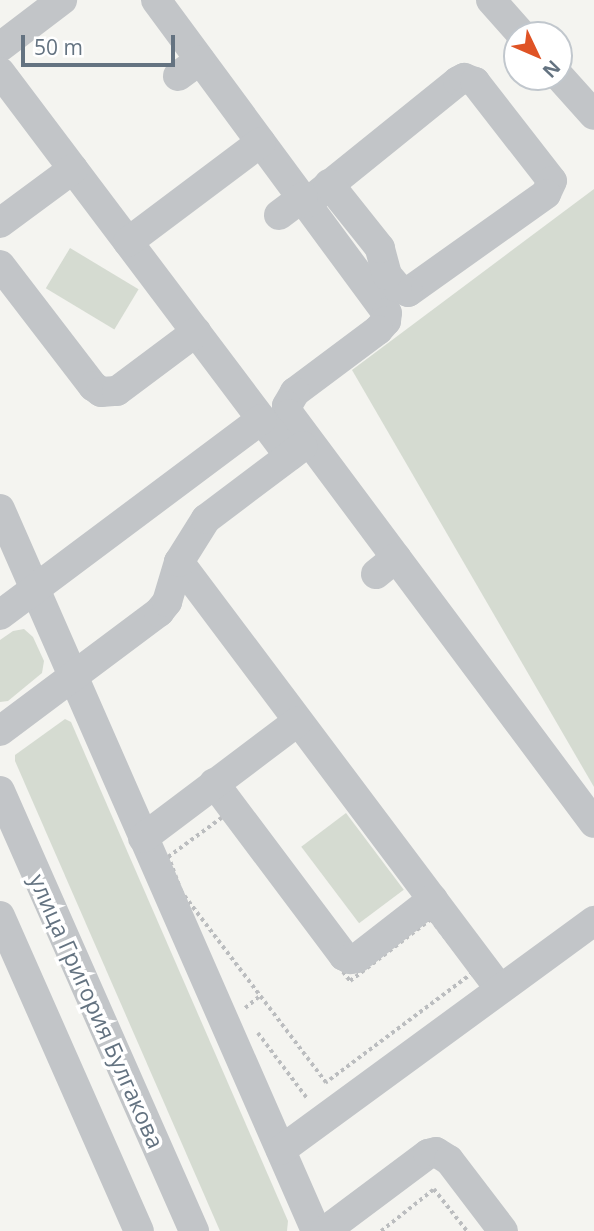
<!DOCTYPE html>
<html>
<head>
<meta charset="utf-8">
<style>
	body { margin:0 }
	#map { position:relative; width:594px; height:1231px; overflow:hidden; background:#f4f4f0; font-family:"Open Sans",sans-serif }
	div>[style] { position:absolute }
	.green>* { inset:0; background:#d5dbd1; transform-origin:0 0 }
	.path>* { height:3.5px; margin-top:-1.75px; transform-origin:0; background:repeating-linear-gradient(90deg,#bbbdbf 0 3.5px,transparent 0 7px) }
	.minor>* { height:30px; margin:-15px; padding:0 15px; transform-origin:15px; border-radius:15px; background:#c2c5c8 }
	span { translate:-50% -50%; white-space:nowrap; text-align:center; line-height:1.15; -webkit-text-stroke:7px #fff; paint-order:stroke }
	.street-label { font-size:23px; color:#647381 }
	.north { position:absolute; left:503px; top:21px; width:70px; height:70px; box-sizing:border-box; background:#fff; border:2px solid #c1c7cd; border-radius:50%; rotate:134deg; font-size:19px; font-weight:700; line-height:28px; text-align:center; color:#647381 }
	.north::after { content:''; display:block; margin:auto; width:24px; height:32px; background:#df5325; clip-path:polygon(50% 0,100% 100%,50% 72%,0 100%) }
	.scale { position:absolute; left:21px; top:35px; width:154px; height:32px; box-sizing:border-box; border:4px solid #647381; border-top:0; padding-left:9px; font-size:21px; line-height:24px; white-space:nowrap; color:#647381; -webkit-text-stroke:5px #fff; paint-order:stroke }
</style>
</head>
<body>
<div id="map">
	<div class="green">
		<i style="clip-path:polygon(594px 189px,594px 787px,352px 370px)"></i>
		<i style="left:70px;top:248px;width:80px;height:47px;rotate:31deg"></i>
		<i style="clip-path:polygon(24px 629px,33px 637px,44px 661px,42px 673px,8px 701px,0 702px,0 640px,13px 631px)"></i>
		<i style="clip-path:polygon(65px 719px,71px 722px,288px 1221px,287px 1231px,220px 1231px,15px 761px,15px 755px)"></i>
		<i style="left:346px;top:813px;width:96px;height:56px;rotate:53deg"></i>
	</div>
	<div class="path">
		<i style="left:224px;top:816px;width:208px;rotate:52.6deg"></i>
		<i style="left:350px;top:981px;width:102px;rotate:-37.4deg"></i>
		<i style="left:431px;top:919px;width:68px;rotate:52.1deg"></i>
		<i style="left:473px;top:973px;width:184px;rotate:143.2deg"></i>
		<i style="left:326px;top:1083px;width:240px;rotate:-127.2deg"></i>
		<i style="left:181px;top:892px;width:37px;rotate:-110deg"></i>
		<i style="left:168px;top:857px;width:69px;rotate:-36.2deg"></i>
		<i style="left:245px;top:1008px;width:19px;rotate:-39deg"></i>
		<i style="left:258px;top:1033px;width:81px;rotate:53deg"></i>
		<i style="left:381px;top:1231px;width:68px;rotate:-38.4deg"></i>
		<i style="left:434px;top:1189px;width:53px;rotate:51.8deg"></i>
	</div>
	<div class="minor">
		<i style="left:156px;top:0;width:389px;rotate:53.6deg"></i>
		<i style="left:387px;top:313px;width:8px;rotate:97deg"></i>
		<i style="left:386px;top:321px;width:12px;rotate:132deg"></i>
		<i style="left:378px;top:330px;width:104px;rotate:143.2deg"></i>
		<i style="left:295px;top:392px;width:16px;rotate:120deg"></i>
		<i style="left:287px;top:406px;width:8px;rotate:76deg"></i>
		<i style="left:289px;top:414px;width:510px;rotate:53.29deg"></i>
		<i style="left:491px;top:0;width:47px;rotate:48.5deg"></i>
		<i style="left:0;top:47px;width:78px;rotate:-37.2deg"></i>
		<i style="left:0;top:72px;width:481px;rotate:53deg"></i>
		<i style="left:178px;top:76px;width:27px;rotate:-36deg"></i>
		<i style="left:559px;top:76px;width:52px;rotate:48.1deg"></i>
		<i style="left:307px;top:203px;width:194px;rotate:-38.9deg"></i>
		<i style="left:458px;top:81px;width:7px;rotate:-27deg"></i>
		<i style="left:464px;top:78px;width:12px;rotate:20deg"></i>
		<i style="left:475px;top:82px;width:125px;rotate:52.1deg"></i>
		<i style="left:552px;top:181px;width:14px;rotate:115deg"></i>
		<i style="left:546px;top:194px;width:169px;rotate:144.6deg"></i>
		<i style="left:408px;top:292px;width:12px;rotate:-156deg"></i>
		<i style="left:397px;top:287px;width:16px;rotate:-130deg"></i>
		<i style="left:387px;top:275px;width:28px;rotate:-105deg"></i>
		<i style="left:380px;top:248px;width:82px;rotate:-128.6deg"></i>
		<i style="left:279px;top:215px;width:30px;rotate:-37deg"></i>
		<i style="left:0;top:223px;width:91px;rotate:-36.5deg"></i>
		<i style="left:128px;top:242px;width:166px;rotate:-36.9deg"></i>
		<i style="left:0;top:265px;width:153px;rotate:52.5deg"></i>
		<i style="left:93px;top:386px;width:10px;rotate:37deg"></i>
		<i style="left:101px;top:392px;width:16px;rotate:-4deg"></i>
		<i style="left:117px;top:391px;width:99px;rotate:-36.8deg"></i>
		<i style="left:0;top:509px;width:788px;rotate:66.36deg"></i>
		<i style="left:179px;top:562px;width:534px;rotate:53.07deg"></i>
		<i style="left:376px;top:574px;width:26px;rotate:-39deg"></i>
		<i style="left:0;top:615px;width:327px;rotate:-36.8deg"></i>
		<i style="left:0;top:731px;width:199px;rotate:-36.8deg"></i>
		<i style="left:159px;top:612px;width:13px;rotate:-51deg"></i>
		<i style="left:167px;top:602px;width:42px;rotate:-73.3deg"></i>
		<i style="left:179px;top:562px;width:51px;rotate:-57.9deg"></i>
		<i style="left:206px;top:519px;width:121px;rotate:-37deg"></i>
		<i style="left:214px;top:783px;width:216px;rotate:53.1deg"></i>
		<i style="left:344px;top:956px;width:7px;rotate:27deg"></i>
		<i style="left:350px;top:959px;width:7px;rotate:-8deg"></i>
		<i style="left:357px;top:958px;width:96px;rotate:-37.8deg"></i>
		<i style="left:0;top:791px;width:481px;rotate:66.2deg"></i>
		<i style="left:143px;top:838px;width:194px;rotate:-37deg"></i>
		<i style="left:0;top:916px;width:344px;rotate:66.2deg"></i>
		<i style="left:281px;top:1150px;width:388px;rotate:-36.2deg"></i>
		<i style="left:325px;top:1231px;width:129px;rotate:-36.8deg"></i>
		<i style="left:428px;top:1154px;width:8px;rotate:-14deg"></i>
		<i style="left:436px;top:1152px;width:15px;rotate:32deg"></i>
		<i style="left:449px;top:1160px;width:89px;rotate:52.7deg"></i>
	</div>
	<div class="street-label">
		<span style="left:97px;top:1011px;rotate:66deg">улица Григория Булгакова</span>
	</div>
	<div class="north">N</div>
	<div class="scale">50 m</div>
</div>
</body>
</html>
